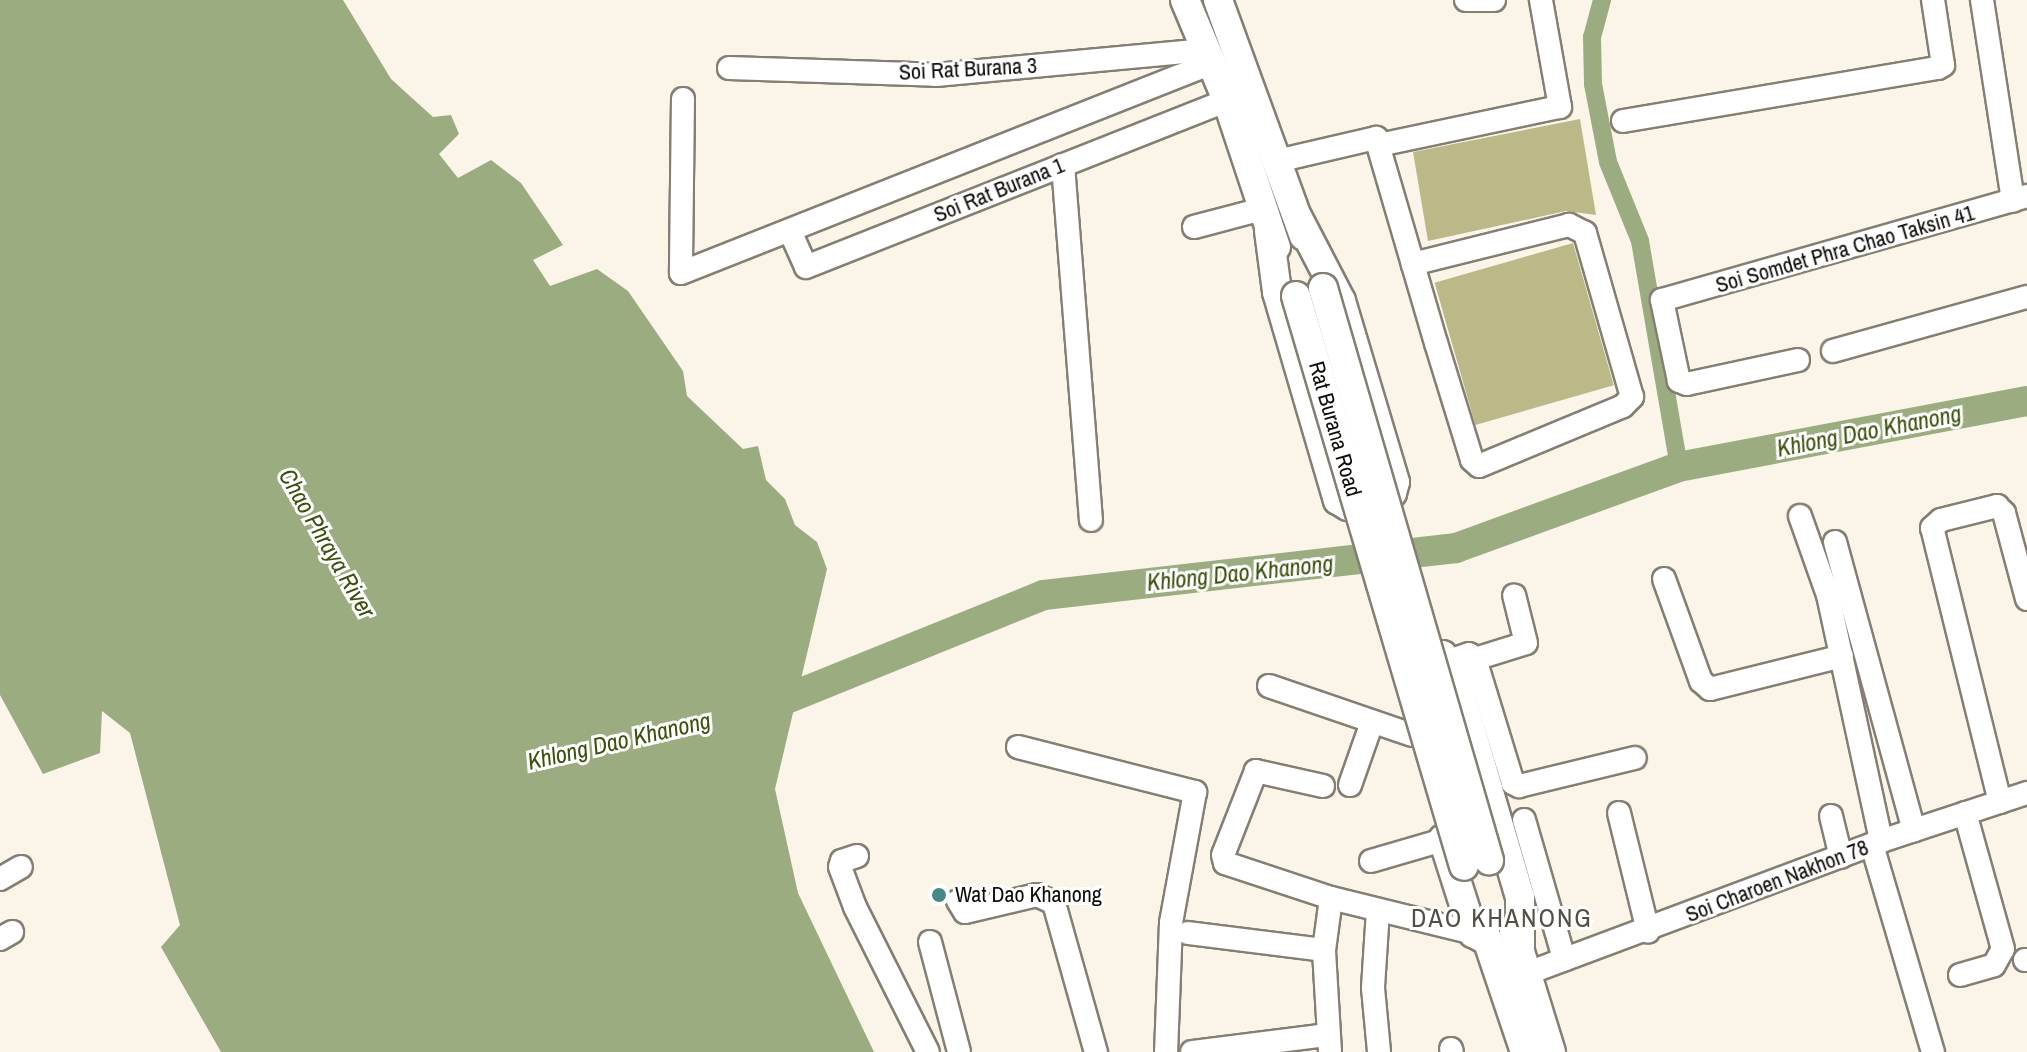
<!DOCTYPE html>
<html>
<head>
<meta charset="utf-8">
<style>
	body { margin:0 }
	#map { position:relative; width:2027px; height:1052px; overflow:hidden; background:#fbf5e9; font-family:"Archivo Narrow",sans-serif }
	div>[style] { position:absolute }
	.water>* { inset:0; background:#9aac80 }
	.canal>* { height:18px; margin:-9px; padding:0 9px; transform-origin:9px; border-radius:9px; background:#9aac80 }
	.river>* { height:30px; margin:-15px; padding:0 15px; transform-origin:15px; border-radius:15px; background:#9aac80 }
	.building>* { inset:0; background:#bcb989; transform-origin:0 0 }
	.roads { filter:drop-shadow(2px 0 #847e73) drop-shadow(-2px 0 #847e73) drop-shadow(0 2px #847e73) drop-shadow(0 -2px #847e73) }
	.minor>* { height:22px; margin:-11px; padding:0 11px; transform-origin:11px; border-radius:11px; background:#fff }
	.major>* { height:28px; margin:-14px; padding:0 14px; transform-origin:14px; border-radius:14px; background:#fff }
	.bridges { filter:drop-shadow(2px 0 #847e73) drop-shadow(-2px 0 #847e73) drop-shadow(0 2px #847e73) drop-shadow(0 -2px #847e73) }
	.major-bridge>* { height:28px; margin:-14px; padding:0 14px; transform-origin:14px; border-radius:14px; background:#fff }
	.dots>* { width:22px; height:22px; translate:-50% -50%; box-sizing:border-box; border:4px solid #fff; border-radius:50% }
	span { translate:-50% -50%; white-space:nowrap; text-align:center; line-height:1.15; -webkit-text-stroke:6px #fff; paint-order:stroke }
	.street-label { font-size:22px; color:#0e0c08 }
	.poi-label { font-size:22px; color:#0e0c08 }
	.left { translate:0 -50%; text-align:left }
	.water-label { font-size:24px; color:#3a500b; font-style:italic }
	.quarter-label { font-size:26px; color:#544e44; letter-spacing:2px }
</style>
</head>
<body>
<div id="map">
	<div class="water">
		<i style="clip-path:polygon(0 0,343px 0,391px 79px,433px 117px,451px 115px,459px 134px,439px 154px,458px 178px,491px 160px,521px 183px,563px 245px,533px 260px,550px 286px,597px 269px,628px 291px,683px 371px,687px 396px,743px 449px,758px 446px,766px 480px,785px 499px,795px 525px,817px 542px,827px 569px,775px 789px,798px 893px,874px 1052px,221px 1052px,161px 947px,180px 925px,130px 733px,102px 711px,100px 753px,43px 774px,0 695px)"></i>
	</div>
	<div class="canal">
		<i style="left:1602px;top:0;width:38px;rotate:105deg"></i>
		<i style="left:1592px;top:37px;width:47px;rotate:88.8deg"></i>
		<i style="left:1593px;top:84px;width:79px;rotate:79.1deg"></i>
		<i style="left:1608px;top:162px;width:85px;rotate:67.9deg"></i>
		<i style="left:1640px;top:241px;width:229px;rotate:80.2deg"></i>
	</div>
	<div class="river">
		<i style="left:759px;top:710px;width:307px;rotate:-22deg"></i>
		<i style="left:1044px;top:595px;width:415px;rotate:-6.5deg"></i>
		<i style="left:1456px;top:548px;width:236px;rotate:-20deg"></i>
		<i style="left:1678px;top:467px;width:355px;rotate:-10.7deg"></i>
	</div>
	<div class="building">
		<i style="clip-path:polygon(1580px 119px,1596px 215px,1566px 211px,1428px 241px,1413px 152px)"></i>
		<i style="left:1573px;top:243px;width:148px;height:144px;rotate:74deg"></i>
	</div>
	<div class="roads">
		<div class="minor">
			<i style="left:1466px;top:0;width:28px"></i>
			<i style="left:1982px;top:0;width:203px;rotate:81.2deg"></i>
			<i style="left:729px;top:68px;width:207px;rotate:1.9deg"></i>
			<i style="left:936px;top:75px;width:271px;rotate:-5.3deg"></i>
			<i style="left:683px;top:99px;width:174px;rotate:90.7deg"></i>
			<i style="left:681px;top:273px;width:571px;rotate:-21.58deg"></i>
			<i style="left:1623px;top:121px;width:319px;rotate:-9.6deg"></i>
			<i style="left:1938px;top:68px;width:6px;rotate:-31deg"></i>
			<i style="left:1943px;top:65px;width:66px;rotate:-98.7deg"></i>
			<i style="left:1379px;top:145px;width:185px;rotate:-11.9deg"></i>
			<i style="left:1560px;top:107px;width:109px;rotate:-100.1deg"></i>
			<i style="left:1277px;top:161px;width:102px;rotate:-13.1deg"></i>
			<i style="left:1376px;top:138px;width:214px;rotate:73.7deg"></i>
			<i style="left:1436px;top:343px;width:122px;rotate:72.9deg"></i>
			<i style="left:1472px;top:460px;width:9px;rotate:41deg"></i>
			<i style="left:1479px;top:466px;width:156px;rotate:-22.6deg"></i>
			<i style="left:1623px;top:406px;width:13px;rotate:-45deg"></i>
			<i style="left:1632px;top:397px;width:171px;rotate:-106deg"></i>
			<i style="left:1585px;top:233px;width:18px;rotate:-153deg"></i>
			<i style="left:1569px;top:225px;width:161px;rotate:166deg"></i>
			<i style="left:1063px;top:165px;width:356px;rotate:85.5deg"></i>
			<i style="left:1194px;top:227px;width:70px;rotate:-14.8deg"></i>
			<i style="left:790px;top:231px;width:39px;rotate:66deg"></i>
			<i style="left:806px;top:267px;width:453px;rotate:-21.6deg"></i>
			<i style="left:1833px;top:351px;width:201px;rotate:-15.6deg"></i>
			<i style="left:1798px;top:360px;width:114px;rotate:167.8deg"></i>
			<i style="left:1687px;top:384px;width:9px;rotate:-159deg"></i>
			<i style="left:1679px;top:381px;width:83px;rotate:-101.9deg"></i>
			<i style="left:1662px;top:300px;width:380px;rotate:-15.9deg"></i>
			<i style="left:1800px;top:516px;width:84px;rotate:70.5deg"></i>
			<i style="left:1828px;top:595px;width:252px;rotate:77.8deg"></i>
			<i style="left:1835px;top:542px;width:299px;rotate:74.7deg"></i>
			<i style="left:1664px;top:579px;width:109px;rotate:70.1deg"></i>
			<i style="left:1701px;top:681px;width:12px;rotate:42deg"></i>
			<i style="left:1710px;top:689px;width:136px;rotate:-14deg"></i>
			<i style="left:1475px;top:659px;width:53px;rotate:-17.4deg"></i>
			<i style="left:1526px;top:643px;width:49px;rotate:-104deg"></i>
			<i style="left:1449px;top:661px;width:21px;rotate:-19deg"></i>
			<i style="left:1469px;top:654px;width:8px;rotate:40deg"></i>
			<i style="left:1475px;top:659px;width:130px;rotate:73deg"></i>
			<i style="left:1513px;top:783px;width:7px;rotate:27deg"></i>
			<i style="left:1519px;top:786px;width:119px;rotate:-13.6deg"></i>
			<i style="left:1269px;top:686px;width:151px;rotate:18.9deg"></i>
			<i style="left:1018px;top:747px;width:183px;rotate:14.3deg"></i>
			<i style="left:1195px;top:792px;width:133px;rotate:100.4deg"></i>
			<i style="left:1171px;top:923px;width:129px;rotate:92.2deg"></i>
			<i style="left:1350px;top:785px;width:64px;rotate:-70.7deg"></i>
			<i style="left:1323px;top:786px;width:69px;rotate:-167.4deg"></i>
			<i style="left:1256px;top:771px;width:90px;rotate:111.4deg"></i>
			<i style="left:1223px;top:855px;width:8px;rotate:76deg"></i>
			<i style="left:1225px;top:863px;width:112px;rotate:18.3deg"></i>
			<i style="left:1331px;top:898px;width:146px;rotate:13.8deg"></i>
			<i style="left:2000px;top:802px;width:282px;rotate:-103.9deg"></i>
			<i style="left:1932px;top:528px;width:12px;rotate:-42deg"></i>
			<i style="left:1941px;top:520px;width:58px;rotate:-14deg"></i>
			<i style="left:1997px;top:506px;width:10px;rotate:45deg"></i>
			<i style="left:2004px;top:513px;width:89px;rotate:75deg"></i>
			<i style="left:1619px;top:813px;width:122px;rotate:76.2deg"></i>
			<i style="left:1831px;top:816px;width:42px;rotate:76.3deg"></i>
			<i style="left:1524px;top:820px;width:145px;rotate:73.9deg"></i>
			<i style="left:1872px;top:845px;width:216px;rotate:73.6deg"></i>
			<i style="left:857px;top:856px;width:16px;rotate:162deg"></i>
			<i style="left:842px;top:861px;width:6px;rotate:108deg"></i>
			<i style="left:840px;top:867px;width:43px;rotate:69.4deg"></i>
			<i style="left:855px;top:907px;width:162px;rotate:63.3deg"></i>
			<i style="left:1371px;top:861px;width:75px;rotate:-16.3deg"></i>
			<i style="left:0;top:879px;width:24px;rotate:-30deg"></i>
			<i style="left:958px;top:901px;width:13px;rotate:58deg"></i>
			<i style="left:965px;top:912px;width:74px;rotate:-13.3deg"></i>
			<i style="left:1037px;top:895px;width:19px;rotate:25deg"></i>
			<i style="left:1054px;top:903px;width:155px;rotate:74.3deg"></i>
			<i style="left:1378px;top:910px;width:78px;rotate:93.7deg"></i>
			<i style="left:1373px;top:988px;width:64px;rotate:84.6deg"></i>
			<i style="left:1188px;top:933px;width:137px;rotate:7.1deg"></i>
			<i style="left:0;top:939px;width:14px;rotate:-30deg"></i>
			<i style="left:930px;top:942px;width:114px;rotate:75.2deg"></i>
			<i style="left:2025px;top:960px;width:2px"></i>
			<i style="left:1528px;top:973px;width:377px;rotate:-20.5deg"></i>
			<i style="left:1881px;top:841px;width:154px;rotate:-18.2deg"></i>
			<i style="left:1960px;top:975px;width:35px;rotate:-16deg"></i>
			<i style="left:1994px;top:965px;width:18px;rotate:-61deg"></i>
			<i style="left:2003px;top:949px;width:141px;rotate:-105.6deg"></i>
			<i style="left:1451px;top:1049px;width:3px;rotate:72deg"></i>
			<i style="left:1192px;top:1052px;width:136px;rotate:-7.2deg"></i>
			<i style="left:1330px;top:1052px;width:102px;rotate:-93.4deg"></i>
			<i style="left:1324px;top:950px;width:52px;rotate:-82.3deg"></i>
		</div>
		<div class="major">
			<i style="left:1185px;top:0;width:108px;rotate:67.2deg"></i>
			<i style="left:1227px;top:100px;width:155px;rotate:71.6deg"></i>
			<i style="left:1218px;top:0;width:251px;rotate:70deg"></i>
			<i style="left:1269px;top:231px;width:62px;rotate:82.5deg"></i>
			<i style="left:1277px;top:292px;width:217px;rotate:73.7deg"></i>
			<i style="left:1338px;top:500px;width:12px;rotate:31deg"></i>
			<i style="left:1348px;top:506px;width:46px;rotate:-16.5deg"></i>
			<i style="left:1392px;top:493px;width:11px;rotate:-75deg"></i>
			<i style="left:1395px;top:482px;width:189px;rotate:-106.6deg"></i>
			<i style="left:1341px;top:301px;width:93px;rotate:-117.4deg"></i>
			<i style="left:1410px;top:665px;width:34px;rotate:-17deg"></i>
			<i style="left:1442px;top:655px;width:22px;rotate:56deg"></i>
			<i style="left:1454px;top:673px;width:234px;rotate:73.6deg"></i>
			<i style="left:1520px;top:897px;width:50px;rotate:90deg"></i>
			<i style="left:1443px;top:839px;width:99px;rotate:72.3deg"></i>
			<i style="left:1473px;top:933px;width:17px;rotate:28deg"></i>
			<i style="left:1482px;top:924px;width:135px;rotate:71.4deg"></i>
			<i style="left:1514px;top:932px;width:126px;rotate:72.9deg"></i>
		</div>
	</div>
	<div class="bridges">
		<div class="major-bridge">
			<i style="left:1323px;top:288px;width:596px;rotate:73.82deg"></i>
			<i style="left:1296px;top:296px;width:594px;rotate:73.58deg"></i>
		</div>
	</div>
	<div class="dots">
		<i style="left:939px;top:895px;background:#448b88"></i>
	</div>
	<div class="street-label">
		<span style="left:968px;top:69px;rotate:-3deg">Soi Rat Burana 3</span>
		<span style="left:999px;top:190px;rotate:-22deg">Soi Rat Burana 1</span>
		<span style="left:1845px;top:249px;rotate:-16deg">Soi Somdet Phra Chao Taksin 41</span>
		<span style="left:1335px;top:429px;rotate:74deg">Rat Burana Road</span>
		<span style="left:1777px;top:881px;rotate:-21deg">Soi Charoen Nakhon 78</span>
	</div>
	<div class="poi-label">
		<span class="left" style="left:955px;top:895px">Wat Dao Khanong</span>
	</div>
	<div class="water-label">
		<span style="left:1869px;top:431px;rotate:-11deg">Khlong Dao Khanong</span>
		<span style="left:327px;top:543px;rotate:60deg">Chao Phraya River</span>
		<span style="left:1240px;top:573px;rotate:-6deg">Khlong Dao Khanong</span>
		<span style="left:619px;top:741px;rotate:-13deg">Khlong Dao Khanong</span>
	</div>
	<div class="quarter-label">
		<span style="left:1502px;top:918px">DAO KHANONG</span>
	</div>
</div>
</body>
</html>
